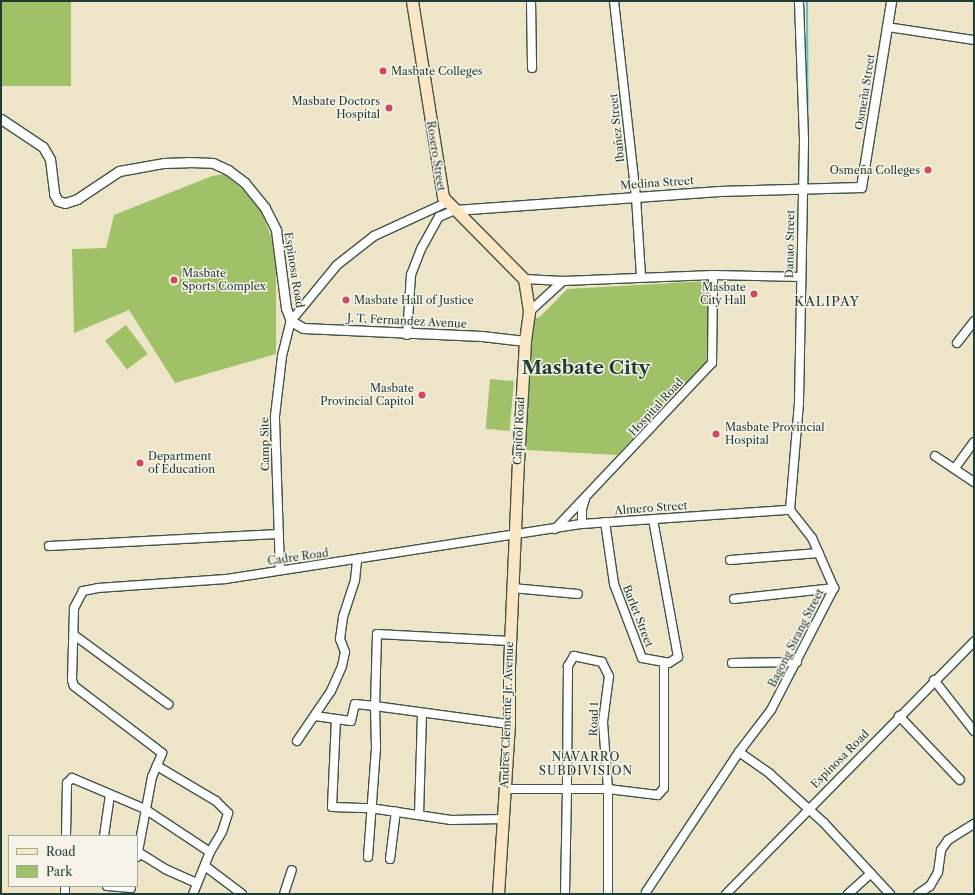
<!DOCTYPE html>
<html>
<head>
<meta charset="utf-8">
<style>
	body { margin:0 }
	#map { position:relative; width:975px; height:895px; overflow:hidden; background:#eee5c9; font-family:"Libre Caslon Text",serif }
	div>[style] { position:absolute }
	.green>* { inset:0; background:#a1c169; transform-origin:0 0 }
	.stream>* { height:2px; margin:-1px; padding:0 1px; transform-origin:1px; border-radius:1px; background:#58c0d5 }
	.roads { filter:drop-shadow(1px 0 #3e564a) drop-shadow(-1px 0 #3e564a) drop-shadow(0 1px #3e564a) drop-shadow(0 -1px #3e564a) }
	.minor>* { height:8px; margin:-4px; padding:0 4px; transform-origin:4px; border-radius:4px; background:#fff }
	.tertiary>* { height:9px; margin:-4.5px; padding:0 4.5px; transform-origin:4.5px; border-radius:4.5px; background:#fff }
	.secondary>* { height:11px; margin:-5.5px; padding:0 5.5px; transform-origin:5.5px; border-radius:5.5px; background:#fbe6c4 }
	.dots>* { width:11px; height:11px; translate:-50% -50%; box-sizing:border-box; border:2px solid #f7f3e8; border-radius:50% }
	span { translate:-50% -50%; white-space:nowrap; text-align:center; line-height:1.15; -webkit-text-stroke:3px #f7f3e8; paint-order:stroke }
	.poi-label { font-size:11px; color:#1f3d34 }
	.left { translate:0 -50%; text-align:left }
	.right { translate:-100% -50%; text-align:right }
	.street-label { font-size:11px; color:#1f3d34 }
	.neighbourhood-label { font-size:12px; color:#1f3d34; letter-spacing:1px }
	.quarter-label { font-size:13px; color:#1f3d34; letter-spacing:1px }
	.town-label { font-size:19px; color:#1f3d34; font-weight:700 }
	.frame { position:absolute; inset:0; border:2px solid #1f3d34; pointer-events:none }
	.legend { position:absolute; left:8px; top:835px; width:130px; height:52px; box-sizing:border-box; background:#f7f3e8; border:1px solid #a1aaa0; margin:0; padding:5px 7px; list-style:none; font-size:12px; color:#1f3d34 }
	.legend li { display:flex; align-items:center; gap:8px; height:20px }
	.legend b { width:20px; border:1px solid #a1aaa0 }
</style>
</head>
<body>
<div id="map">
	<div class="green">
		<i style="left:1px;top:1px;width:70px;height:85px"></i>
		<i style="clip-path:polygon(225px 174px,258px 203px,276px 249px,276px 354px,175px 383px,129px 310px,74px 333px,72px 249px,106px 248px,114px 215px,212px 176px)"></i>
		<i style="clip-path:polygon(708px 281px,708px 360px,617px 455px,526px 450px,533px 320px,541px 316px,567px 289px)"></i>
		<i style="left:126px;top:325px;width:36px;height:26px;rotate:53deg"></i>
		<i style="left:490px;top:379px;width:24px;height:50px;rotate:5deg"></i>
	</div>
	<div class="stream">
		<i style="left:807px;top:1px;width:185px;rotate:89.7deg"></i>
	</div>
	<div class="roads">
		<div class="minor">
			<i style="left:531px;top:1px;width:67px;rotate:89.1deg"></i>
			<i style="left:614px;top:1px;width:197px;rotate:83.6deg"></i>
			<i style="left:636px;top:197px;width:79px;rotate:86.4deg"></i>
			<i style="left:887px;top:27px;width:88px;rotate:8.5deg"></i>
			<i style="left:524px;top:279px;width:39px;rotate:3deg"></i>
			<i style="left:563px;top:281px;width:150px;rotate:-2.3deg"></i>
			<i style="left:713px;top:275px;width:88px;rotate:1.3deg"></i>
			<i style="left:529px;top:312px;width:46px;rotate:-42.4deg"></i>
			<i style="left:407px;top:335px;width:60px;rotate:-86.2deg"></i>
			<i style="left:411px;top:275px;width:28px;rotate:-69deg"></i>
			<i style="left:421px;top:249px;width:37px;rotate:-61deg"></i>
			<i style="left:439px;top:217px;width:17px;rotate:-24deg"></i>
			<i style="left:957px;top:343px;width:28px;rotate:-52deg"></i>
			<i style="left:935px;top:456px;width:47px;rotate:33.7deg"></i>
			<i style="left:955px;top:468px;width:32px;rotate:-54deg"></i>
			<i style="left:790px;top:510px;width:108px;rotate:-85.2deg"></i>
			<i style="left:799px;top:402px;width:263px;rotate:-88.9deg"></i>
			<i style="left:804px;top:139px;width:138px;rotate:-92.1deg"></i>
			<i style="left:605px;top:522px;width:63px;rotate:81.7deg"></i>
			<i style="left:614px;top:584px;width:79px;rotate:69.3deg"></i>
			<i style="left:642px;top:658px;width:27px;rotate:10deg"></i>
			<i style="left:669px;top:663px;width:11px;rotate:-34deg"></i>
			<i style="left:678px;top:657px;width:140px;rotate:-100.3deg"></i>
			<i style="left:582px;top:524px;width:15px;rotate:-90deg"></i>
			<i style="left:582px;top:509px;width:10px;rotate:-73deg"></i>
			<i style="left:555px;top:529px;width:228px;rotate:-46.6deg"></i>
			<i style="left:712px;top:363px;width:88px;rotate:-89.3deg"></i>
			<i style="left:49px;top:546px;width:230px;rotate:-3deg"></i>
			<i style="left:730px;top:560px;width:89px;rotate:-4.5deg"></i>
			<i style="left:280px;top:570px;width:154px;rotate:-91.9deg"></i>
			<i style="left:275px;top:416px;width:60px;rotate:-83.3deg"></i>
			<i style="left:282px;top:356px;width:36px;rotate:-76deg"></i>
			<i style="left:291px;top:321px;width:72px;rotate:-50.6deg"></i>
			<i style="left:337px;top:265px;width:47px;rotate:-38.1deg"></i>
			<i style="left:374px;top:236px;width:81px;rotate:-24.7deg"></i>
			<i style="left:512px;top:588px;width:66px;rotate:5.2deg"></i>
			<i style="left:734px;top:599px;width:101px;rotate:-6.3deg"></i>
			<i style="left:74px;top:635px;width:117px;rotate:36.3deg"></i>
			<i style="left:732px;top:663px;width:65px;rotate:-0.9deg"></i>
			<i style="left:934px;top:680px;width:65px;rotate:51.9deg"></i>
			<i style="left:315px;top:716px;width:36px;rotate:8deg"></i>
			<i style="left:351px;top:721px;width:17px;rotate:-77deg"></i>
			<i style="left:355px;top:704px;width:20px;rotate:6deg"></i>
			<i style="left:375px;top:706px;width:72px;rotate:-88.4deg"></i>
			<i style="left:377px;top:634px;width:133px;rotate:3deg"></i>
			<i style="left:899px;top:716px;width:88px;rotate:46.4deg"></i>
			<i style="left:336px;top:719px;width:88px;rotate:92.6deg"></i>
			<i style="left:332px;top:807px;width:38px;rotate:2deg"></i>
			<i style="left:370px;top:808px;width:82px;rotate:8.4deg"></i>
			<i style="left:451px;top:820px;width:51px;rotate:-1.1deg"></i>
			<i style="left:297px;top:741px;width:60px;rotate:-55.8deg"></i>
			<i style="left:331px;top:691px;width:27px;rotate:-66deg"></i>
			<i style="left:342px;top:666px;width:14px;rotate:-78deg"></i>
			<i style="left:345px;top:652px;width:14px;rotate:-111deg"></i>
			<i style="left:340px;top:639px;width:22px;rotate:-82deg"></i>
			<i style="left:343px;top:617px;width:39px;rotate:-72deg"></i>
			<i style="left:355px;top:580px;width:20px;rotate:-84deg"></i>
			<i style="left:739px;top:752px;width:38px;rotate:35deg"></i>
			<i style="left:770px;top:774px;width:73px;rotate:42.2deg"></i>
			<i style="left:824px;top:823px;width:97px;rotate:47.1deg"></i>
			<i style="left:505px;top:789px;width:103px"></i>
			<i style="left:608px;top:789px;width:67px;rotate:-94.3deg"></i>
			<i style="left:603px;top:722px;width:46px;rotate:-82.6deg"></i>
			<i style="left:609px;top:676px;width:16px;rotate:-117deg"></i>
			<i style="left:602px;top:662px;width:29px;rotate:-168deg"></i>
			<i style="left:574px;top:656px;width:12px;rotate:121deg"></i>
			<i style="left:568px;top:666px;width:123px;rotate:90.5deg"></i>
			<i style="left:567px;top:789px;width:105px;rotate:91.1deg"></i>
			<i style="left:419px;top:815px;width:101px;rotate:-88.3deg"></i>
			<i style="left:66px;top:836px;width:53px;rotate:-88.9deg"></i>
			<i style="left:67px;top:783px;width:7px;rotate:-45deg"></i>
			<i style="left:72px;top:778px;width:79px;rotate:23deg"></i>
			<i style="left:145px;top:809px;width:78px;rotate:33.5deg"></i>
			<i style="left:210px;top:852px;width:23px;rotate:-59deg"></i>
			<i style="left:222px;top:832px;width:20px;rotate:-72deg"></i>
			<i style="left:228px;top:813px;width:17px;rotate:-135deg"></i>
			<i style="left:216px;top:801px;width:69px;rotate:-149.3deg"></i>
			<i style="left:104px;top:836px;width:41px;rotate:-81.7deg"></i>
			<i style="left:138px;top:852px;width:32px;rotate:32deg"></i>
			<i style="left:165px;top:869px;width:35px;rotate:24deg"></i>
			<i style="left:137px;top:857px;width:81px;rotate:-79.4deg"></i>
			<i style="left:152px;top:777px;width:26px;rotate:-67deg"></i>
			<i style="left:162px;top:753px;width:111px;rotate:-142.7deg"></i>
			<i style="left:74px;top:686px;width:6px;rotate:-108deg"></i>
			<i style="left:72px;top:680px;width:72px;rotate:-88.4deg"></i>
			<i style="left:74px;top:608px;width:19px;rotate:-62deg"></i>
			<i style="left:83px;top:591px;width:15px;rotate:-11deg"></i>
			<i style="left:98px;top:588px;width:128px;rotate:-4deg"></i>
			<i style="left:226px;top:579px;width:360px;rotate:-8.8deg"></i>
			<i style="left:582px;top:524px;width:208px;rotate:-3.9deg"></i>
			<i style="left:368px;top:857px;width:110px;rotate:-85.8deg"></i>
			<i style="left:376px;top:747px;width:41px;rotate:-91.4deg"></i>
			<i style="left:375px;top:706px;width:135px;rotate:7.7deg"></i>
			<i style="left:390px;top:859px;width:48px;rotate:-82.9deg"></i>
			<i style="left:205px;top:866px;width:46px;rotate:37.1deg"></i>
			<i style="left:65px;top:886px;width:8px;rotate:90deg"></i>
			<i style="left:107px;top:886px;width:24px;rotate:5deg"></i>
			<i style="left:646px;top:892px;width:168px;rotate:-56.4deg"></i>
			<i style="left:739px;top:752px;width:53px;rotate:-52.7deg"></i>
			<i style="left:771px;top:710px;width:137px;rotate:-62.7deg"></i>
			<i style="left:834px;top:588px;width:55px;rotate:-113.7deg"></i>
			<i style="left:812px;top:538px;width:36px;rotate:-128deg"></i>
			<i style="left:193px;top:894px;width:45px;rotate:-68deg"></i>
			<i style="left:284px;top:894px;width:25px;rotate:-72deg"></i>
			<i style="left:608px;top:894px;width:105px;rotate:-90deg"></i>
			<i style="left:608px;top:789px;width:50px;rotate:6.8deg"></i>
			<i style="left:658px;top:795px;width:9px;rotate:-49deg"></i>
			<i style="left:664px;top:788px;width:125px;rotate:-90deg"></i>
			<i style="left:726px;top:894px;width:354px;rotate:-45.5deg"></i>
			<i style="left:848px;top:894px;width:31px;rotate:-42deg"></i>
			<i style="left:918px;top:894px;width:14px;rotate:-34deg"></i>
			<i style="left:930px;top:886px;width:16px;rotate:-60deg"></i>
			<i style="left:938px;top:872px;width:22px;rotate:-82deg"></i>
			<i style="left:941px;top:850px;width:12px;rotate:-55deg"></i>
			<i style="left:948px;top:840px;width:31px;rotate:-32deg"></i>
		</div>
		<div class="tertiary">
			<i style="left:1px;top:119px;width:50px;rotate:33.7deg"></i>
			<i style="left:43px;top:147px;width:14px;rotate:60deg"></i>
			<i style="left:50px;top:159px;width:35px;rotate:83deg"></i>
			<i style="left:54px;top:194px;width:8px;rotate:60deg"></i>
			<i style="left:58px;top:201px;width:7px;rotate:16deg"></i>
			<i style="left:65px;top:203px;width:13px;rotate:-18deg"></i>
			<i style="left:77px;top:199px;width:50px;rotate:-33.7deg"></i>
			<i style="left:119px;top:171px;width:46px;rotate:-10.1deg"></i>
			<i style="left:164px;top:163px;width:24px;rotate:-2deg"></i>
			<i style="left:188px;top:162px;width:25px;rotate:2deg"></i>
			<i style="left:213px;top:163px;width:17px;rotate:25deg"></i>
			<i style="left:228px;top:170px;width:21px;rotate:37deg"></i>
			<i style="left:245px;top:183px;width:32px;rotate:51deg"></i>
			<i style="left:265px;top:208px;width:25px;rotate:63deg"></i>
			<i style="left:276px;top:230px;width:79px;rotate:82.7deg"></i>
			<i style="left:286px;top:308px;width:14px;rotate:69deg"></i>
			<i style="left:291px;top:321px;width:14px;rotate:30deg"></i>
			<i style="left:303px;top:328px;width:179px;rotate:2.6deg"></i>
			<i style="left:482px;top:336px;width:43px;rotate:6.6deg"></i>
			<i style="left:455px;top:210px;width:265px;rotate:-4.1deg"></i>
			<i style="left:719px;top:191px;width:142px;rotate:-1.6deg"></i>
			<i style="left:861px;top:187px;width:188px;rotate:-80.8deg"></i>
		</div>
		<div class="secondary">
			<i style="left:412px;top:1px;width:198px;rotate:81deg"></i>
			<i style="left:443px;top:197px;width:115px;rotate:45.4deg"></i>
			<i style="left:524px;top:279px;width:33px;rotate:81deg"></i>
			<i style="left:529px;top:312px;width:29px;rotate:98deg"></i>
			<i style="left:525px;top:341px;width:120px;rotate:93.3deg"></i>
			<i style="left:518px;top:461px;width:207px;rotate:92.5deg"></i>
			<i style="left:509px;top:668px;width:56px;rotate:90deg"></i>
			<i style="left:509px;top:724px;width:170px;rotate:93.7deg"></i>
		</div>
	</div>
	<div class="dots">
		<i style="left:383px;top:71px;background:#d1495b"></i>
		<i style="left:389px;top:108px;background:#d1495b"></i>
		<i style="left:928px;top:170px;background:#d1495b"></i>
		<i style="left:174px;top:280px;background:#d1495b"></i>
		<i style="left:754px;top:294px;background:#d1495b"></i>
		<i style="left:346px;top:300px;background:#d1495b"></i>
		<i style="left:422px;top:395px;background:#d1495b"></i>
		<i style="left:716px;top:434px;background:#d1495b"></i>
		<i style="left:140px;top:463px;background:#d1495b"></i>
	</div>
	<div class="poi-label">
		<span class="left" style="left:391px;top:71px">Masbate Colleges</span>
		<span class="right" style="left:380px;top:108px">Masbate Doctors<br>Hospital</span>
		<span class="right" style="left:920px;top:170px">Osmeña Colleges</span>
		<span class="left" style="left:182px;top:280px">Masbate<br>Sports Complex</span>
		<span class="right" style="left:746px;top:294px">Masbate<br>City Hall</span>
		<span class="left" style="left:354px;top:300px">Masbate Hall of Justice</span>
		<span class="right" style="left:414px;top:395px">Masbate<br>Provincial Capitol</span>
		<span class="left" style="left:725px;top:434px">Masbate Provincial<br>Hospital</span>
		<span class="left" style="left:148px;top:463px">Department<br>of Education</span>
	</div>
	<div class="street-label">
		<span style="left:865px;top:92px;rotate:-81deg">Osmeña Street</span>
		<span style="left:617px;top:128px;rotate:-96deg">Ibañez Street</span>
		<span style="left:436px;top:156px;rotate:81deg">Rosero Street</span>
		<span style="left:657px;top:183px;rotate:-4deg">Medina Street</span>
		<span style="left:790px;top:244px;rotate:-89deg">Danao Street</span>
		<span style="left:294px;top:270px;rotate:81deg">Espinosa Road</span>
		<span style="left:407px;top:321px;rotate:3deg">J. T. Fernandez Avenue</span>
		<span style="left:656px;top:407px;rotate:-47deg">Hospital Road</span>
		<span style="left:519px;top:431px;rotate:-87deg">Capitol Road</span>
		<span style="left:265px;top:444px;rotate:-91deg">Camp Site</span>
		<span style="left:651px;top:508px;rotate:-4deg">Almero Street</span>
		<span style="left:298px;top:557px;rotate:-8deg">Cadre Road</span>
		<span style="left:638px;top:616px;rotate:69deg">Barlet Street</span>
		<span style="left:796px;top:638px;rotate:-63deg">Bagong Sirang Street</span>
		<span style="left:507px;top:715px;rotate:-88deg">Andres Clemente Jr. Avenue</span>
		<span style="left:594px;top:719px;rotate:-88deg">Road 1</span>
		<span style="left:840px;top:759px;rotate:-45deg">Espinosa Road</span>
	</div>
	<div class="neighbourhood-label">
		<span style="left:586px;top:764px">NAVARRO<br>SUBDIVISION</span>
	</div>
	<div class="quarter-label">
		<span style="left:827px;top:301px">KALIPAY</span>
	</div>
	<div class="town-label">
		<span style="left:586px;top:368px">Masbate City</span>
	</div>
	<div class="frame"></div>
	<ul class="legend">
	<li><b style="height:5px;background:#fbe6c4"></b>Road</li>
	<li><b style="height:11px;background:#a1c169"></b>Park</li>
	</ul>
</div>
</body>
</html>
